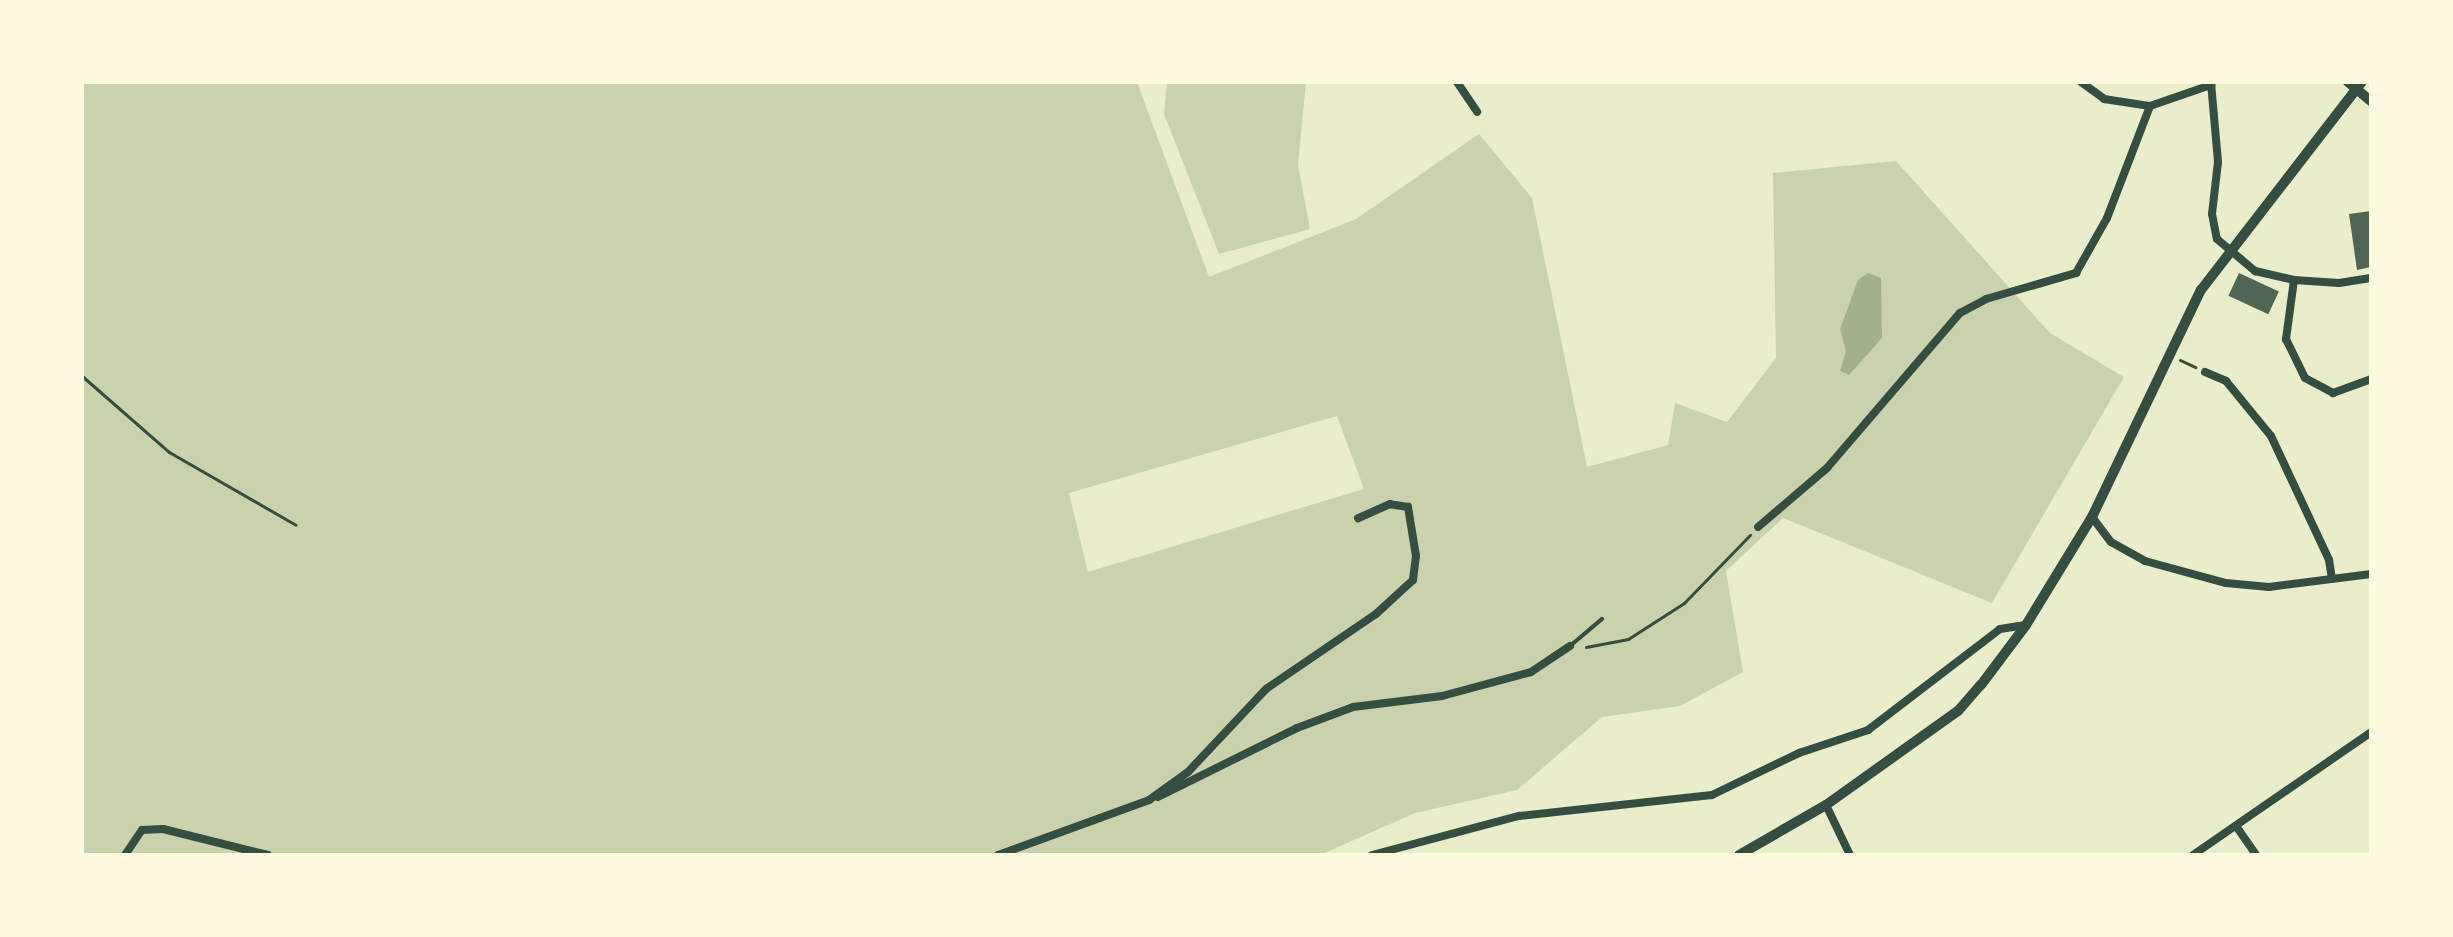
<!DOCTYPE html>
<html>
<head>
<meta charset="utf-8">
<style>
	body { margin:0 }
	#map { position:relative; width:2453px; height:937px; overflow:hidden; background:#e9edc9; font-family:Lato,sans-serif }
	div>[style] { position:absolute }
	.green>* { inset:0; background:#cad2ad }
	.water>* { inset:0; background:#a3b18a }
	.building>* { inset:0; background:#4f6655; transform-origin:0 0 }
	.path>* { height:3px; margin:-1.5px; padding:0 1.5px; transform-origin:1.5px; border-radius:1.5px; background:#344e41 }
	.service>* { height:4px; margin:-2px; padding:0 2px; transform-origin:2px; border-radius:2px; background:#344e41 }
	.minor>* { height:8px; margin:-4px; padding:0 4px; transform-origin:4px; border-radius:4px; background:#344e41 }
	.tertiary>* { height:10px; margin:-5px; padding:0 5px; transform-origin:5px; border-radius:5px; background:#344e41 }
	span { translate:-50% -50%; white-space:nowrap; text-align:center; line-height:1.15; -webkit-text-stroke:8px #fefae0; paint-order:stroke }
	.frame { position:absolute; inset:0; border:84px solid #fefae0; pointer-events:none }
</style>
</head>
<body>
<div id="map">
	<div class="green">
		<i style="clip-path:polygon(evenodd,82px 82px,1137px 82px,1209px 277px,1356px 219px,1479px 134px,1532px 198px,1587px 467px,1668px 445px,1675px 403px,1727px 422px,1776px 358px,1773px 173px,1896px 161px,2050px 333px,2124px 377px,1992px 603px,1783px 518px,1726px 571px,1743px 672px,1680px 706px,1602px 717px,1517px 790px,1415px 813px,1320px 855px,82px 855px,82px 82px,1337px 416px,1364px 489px,1088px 572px,1069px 493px,1337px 416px)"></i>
		<i style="clip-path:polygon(1167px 82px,1306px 82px,1298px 165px,1310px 229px,1219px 254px,1164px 114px)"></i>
	</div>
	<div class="water">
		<i style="clip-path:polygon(1868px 273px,1881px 278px,1882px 338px,1849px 375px,1840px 371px,1846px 351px,1840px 329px,1858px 280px)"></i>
	</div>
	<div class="building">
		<i style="clip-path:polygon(2371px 211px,2371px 267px,2357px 270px,2349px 214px)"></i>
		<i style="left:2239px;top:273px;width:44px;height:25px;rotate:25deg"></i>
	</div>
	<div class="path">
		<i style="left:2180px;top:360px;width:17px;rotate:25deg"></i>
		<i style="left:82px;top:376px;width:116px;rotate:41.1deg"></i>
		<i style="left:169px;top:452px;width:146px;rotate:29.9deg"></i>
		<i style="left:1586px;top:647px;width:43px;rotate:-10.8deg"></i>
		<i style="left:1628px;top:639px;width:67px;rotate:-32.7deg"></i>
		<i style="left:1684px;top:603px;width:95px;rotate:-45.9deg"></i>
	</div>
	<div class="service">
		<i style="left:1570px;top:646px;width:42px;rotate:-40.2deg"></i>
	</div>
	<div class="minor">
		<i style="left:1457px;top:82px;width:36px;rotate:56deg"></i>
		<i style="left:2081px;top:82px;width:29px;rotate:36deg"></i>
		<i style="left:2104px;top:99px;width:47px;rotate:8.7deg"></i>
		<i style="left:2211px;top:83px;width:79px;rotate:84.9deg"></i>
		<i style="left:2218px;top:162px;width:52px;rotate:96.6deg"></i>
		<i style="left:2212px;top:214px;width:25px;rotate:79deg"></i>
		<i style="left:2217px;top:239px;width:50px;rotate:40.1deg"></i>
		<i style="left:2255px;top:271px;width:40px;rotate:13deg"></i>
		<i style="left:2294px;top:280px;width:45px;rotate:3.8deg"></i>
		<i style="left:2339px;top:283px;width:32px;rotate:-9deg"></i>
		<i style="left:2294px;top:280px;width:60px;rotate:97.7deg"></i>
		<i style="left:2286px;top:339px;width:43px;rotate:64deg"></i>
		<i style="left:2305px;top:378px;width:32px;rotate:28deg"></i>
		<i style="left:2333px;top:393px;width:40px;rotate:-20.2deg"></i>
		<i style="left:2205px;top:372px;width:23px;rotate:23deg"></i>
		<i style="left:2226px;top:381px;width:71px;rotate:50.7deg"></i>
		<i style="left:2271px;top:436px;width:137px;rotate:64.9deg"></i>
		<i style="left:2329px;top:560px;width:19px;rotate:81deg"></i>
		<i style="left:2092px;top:517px;width:31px;rotate:53deg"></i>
		<i style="left:2111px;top:542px;width:39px;rotate:29deg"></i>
		<i style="left:2145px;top:561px;width:84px;rotate:15.2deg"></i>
		<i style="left:2226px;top:583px;width:43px;rotate:5.3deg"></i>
		<i style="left:2269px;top:587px;width:103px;rotate:-7.3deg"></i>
		<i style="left:1758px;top:527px;width:91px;rotate:-40.5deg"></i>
		<i style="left:1827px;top:468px;width:204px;rotate:-49.4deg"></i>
		<i style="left:1960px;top:313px;width:30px;rotate:-28deg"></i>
		<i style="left:1986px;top:299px;width:94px;rotate:-16.1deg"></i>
		<i style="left:2076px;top:273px;width:63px;rotate:-60.6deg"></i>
		<i style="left:2107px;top:218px;width:120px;rotate:-69deg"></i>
		<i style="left:2150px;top:106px;width:65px;rotate:-19deg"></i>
		<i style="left:1158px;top:797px;width:155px;rotate:-26.4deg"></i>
		<i style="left:1297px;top:728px;width:60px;rotate:-20.6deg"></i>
		<i style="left:1353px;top:707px;width:90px;rotate:-7deg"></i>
		<i style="left:1442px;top:696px;width:92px;rotate:-15.1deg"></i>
		<i style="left:1531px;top:672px;width:47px;rotate:-33.7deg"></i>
		<i style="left:1826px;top:805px;width:55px;rotate:64.4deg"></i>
		<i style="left:2236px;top:826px;width:35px;rotate:55deg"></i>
		<i style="left:125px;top:855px;width:30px;rotate:-56deg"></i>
		<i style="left:142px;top:830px;width:21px;rotate:-3deg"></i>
		<i style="left:163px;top:829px;width:108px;rotate:13.9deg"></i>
		<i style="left:998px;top:855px;width:161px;rotate:-20deg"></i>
		<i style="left:1149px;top:800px;width:48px;rotate:-35.7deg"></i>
		<i style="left:1188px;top:772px;width:114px;rotate:-46.8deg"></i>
		<i style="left:1266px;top:689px;width:133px;rotate:-34.3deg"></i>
		<i style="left:1376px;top:614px;width:50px;rotate:-42.6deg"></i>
		<i style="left:1413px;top:580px;width:24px;rotate:-83deg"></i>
		<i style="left:1416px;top:556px;width:50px;rotate:-99.3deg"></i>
		<i style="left:1408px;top:507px;width:18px;rotate:-171deg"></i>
		<i style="left:1390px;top:504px;width:35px;rotate:156deg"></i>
		<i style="left:1372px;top:855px;width:152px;rotate:-14.9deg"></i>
		<i style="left:1519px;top:816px;width:194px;rotate:-6.2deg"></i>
		<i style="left:1712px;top:795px;width:97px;rotate:-25.8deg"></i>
		<i style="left:1799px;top:753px;width:73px;rotate:-18.4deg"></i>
		<i style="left:1868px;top:730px;width:166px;rotate:-37.4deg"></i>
		<i style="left:2000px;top:629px;width:26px;rotate:-9deg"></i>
		<i style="left:2193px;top:855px;width:216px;rotate:-34.6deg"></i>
	</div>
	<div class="tertiary">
		<i style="left:2348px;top:82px;width:30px;rotate:40deg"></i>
		<i style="left:1739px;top:855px;width:100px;rotate:-29.9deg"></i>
		<i style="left:1826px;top:805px;width:162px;rotate:-35.5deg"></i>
		<i style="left:1958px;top:711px;width:35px;rotate:-49deg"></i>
		<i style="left:1981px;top:685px;width:75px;rotate:-53.1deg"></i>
		<i style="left:2026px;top:625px;width:127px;rotate:-58.6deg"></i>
		<i style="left:2092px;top:517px;width:252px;rotate:-64.4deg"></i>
		<i style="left:2201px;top:290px;width:263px;rotate:-52.3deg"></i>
	</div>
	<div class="frame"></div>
</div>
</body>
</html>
